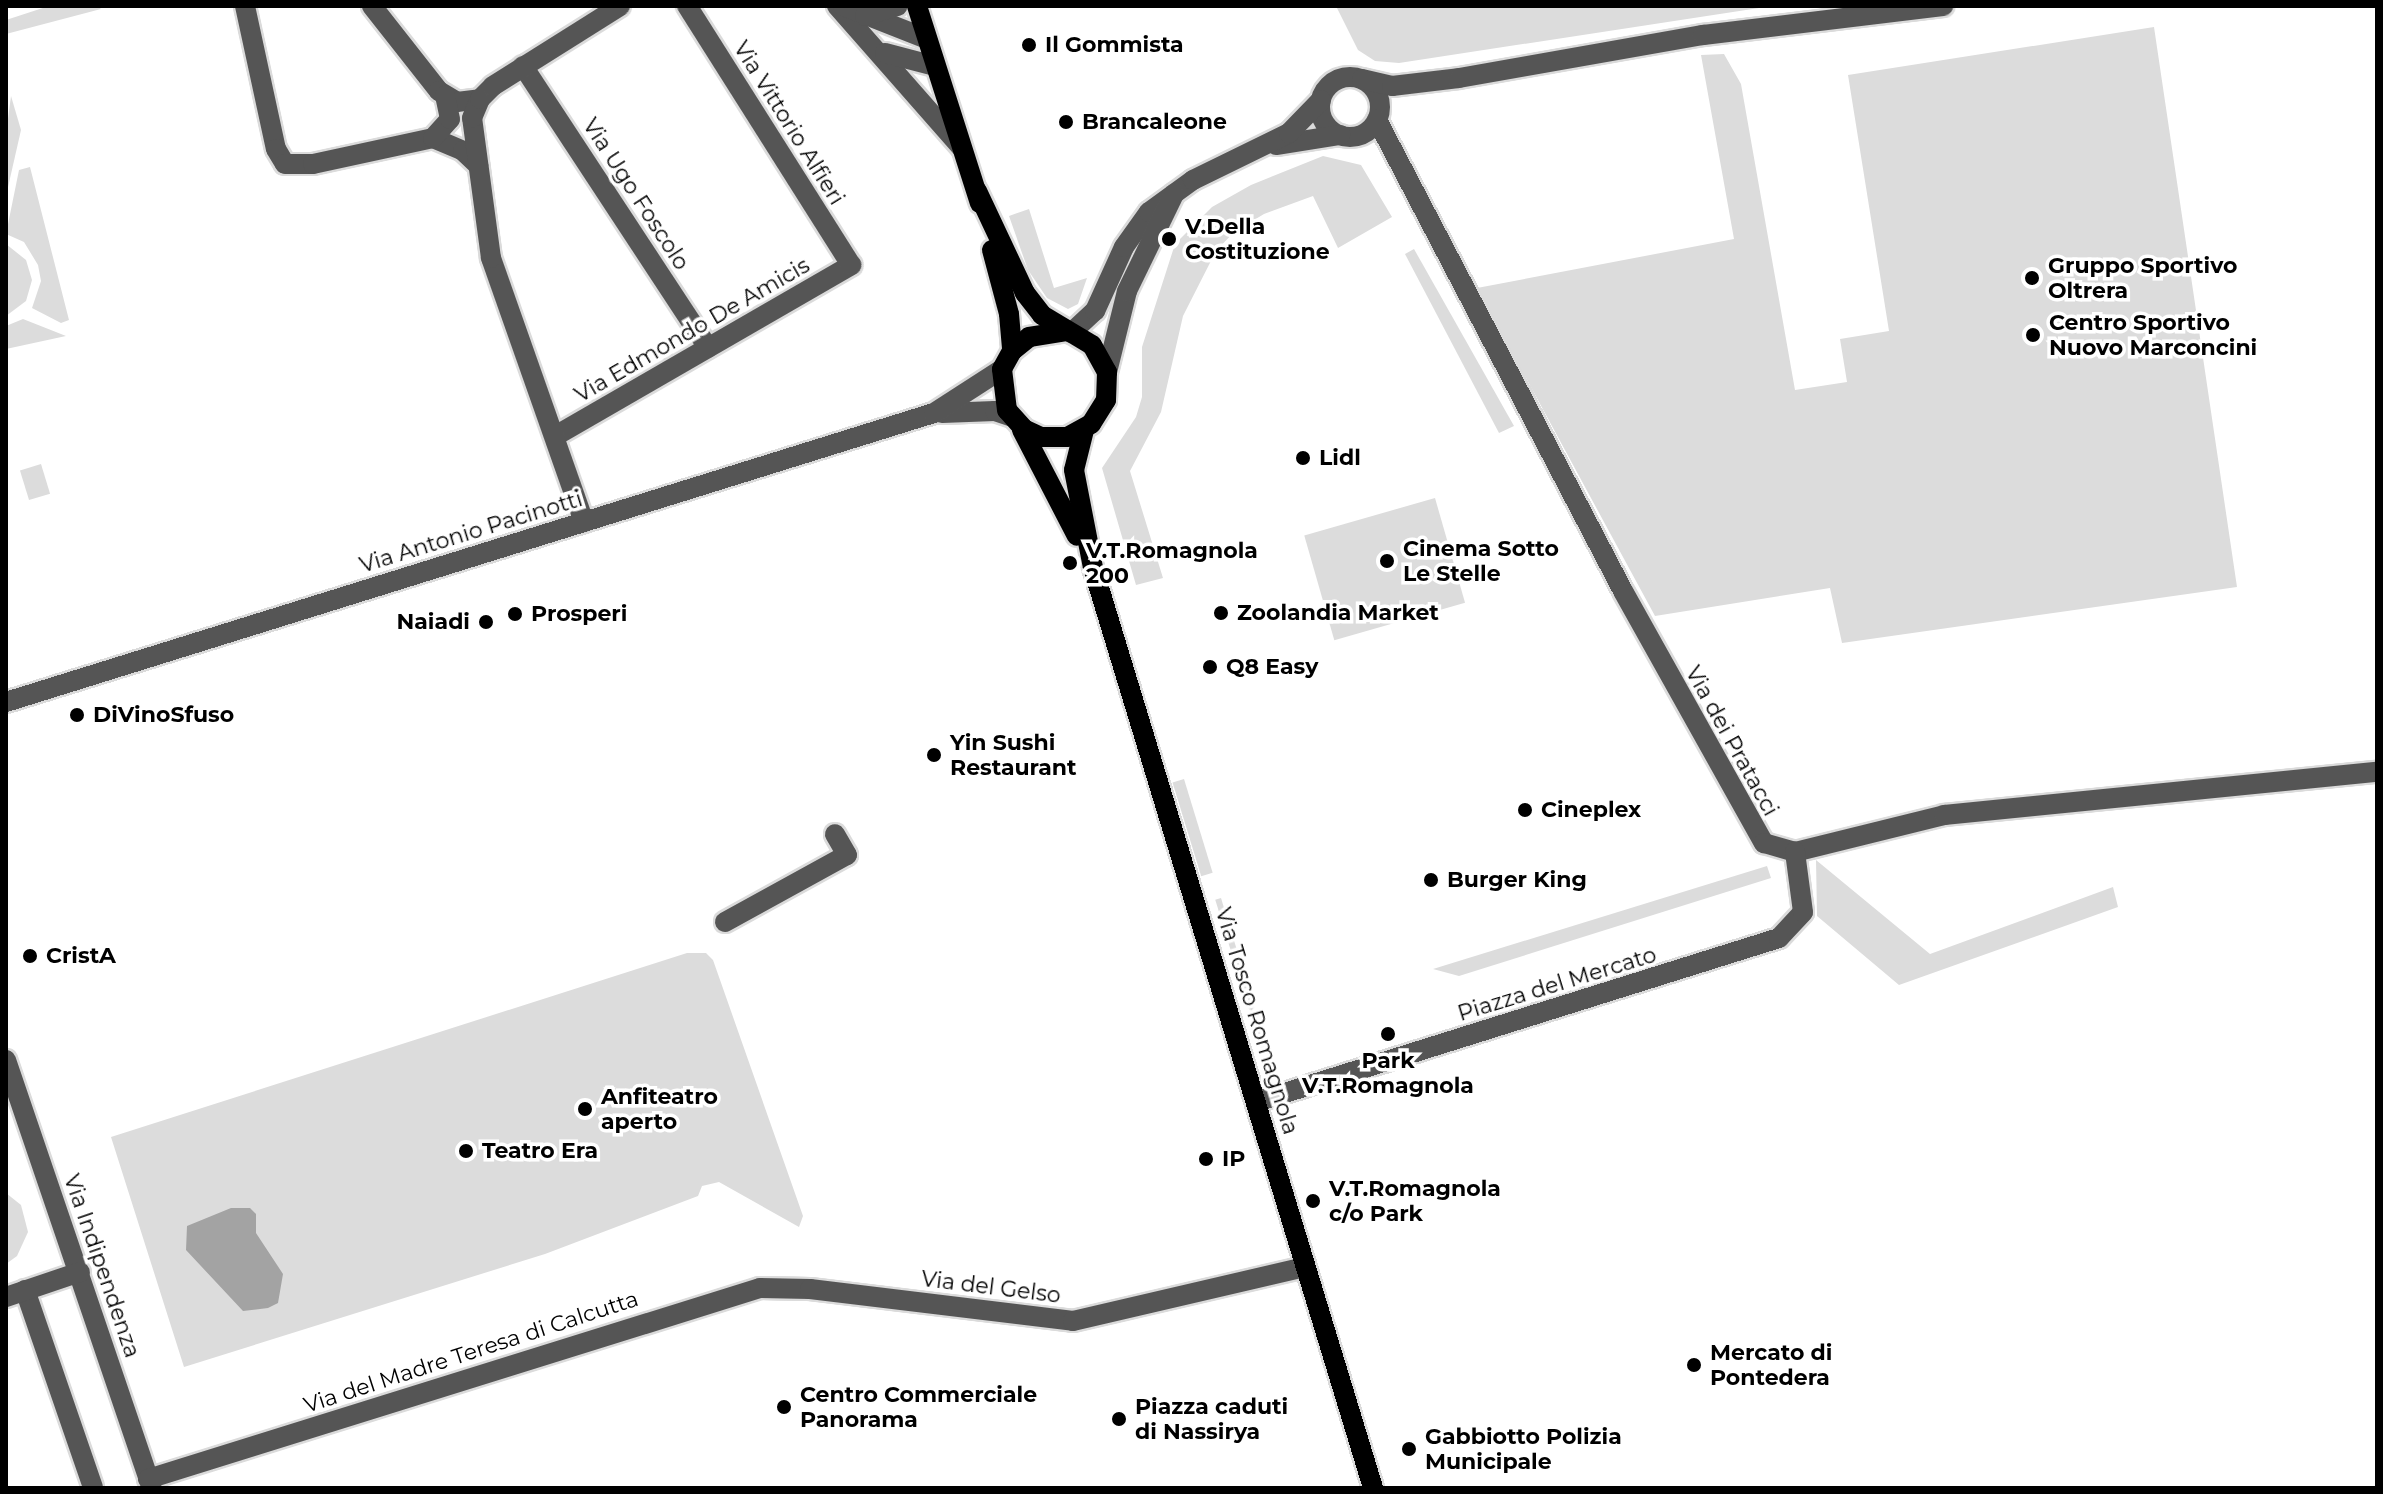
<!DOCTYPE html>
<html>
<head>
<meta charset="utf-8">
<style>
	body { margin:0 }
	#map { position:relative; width:2383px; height:1494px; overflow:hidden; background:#fff; font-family:Montserrat,sans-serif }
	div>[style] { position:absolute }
	.green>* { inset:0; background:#dcdcdc; transform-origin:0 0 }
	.water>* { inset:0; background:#a3a3a3 }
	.roads { filter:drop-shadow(2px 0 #dbdbdb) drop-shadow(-2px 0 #dbdbdb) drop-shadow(0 2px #dbdbdb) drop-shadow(0 -2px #dbdbdb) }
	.minor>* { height:20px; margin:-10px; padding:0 10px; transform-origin:10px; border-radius:10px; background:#555 }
	.minor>.ring { margin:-10px; padding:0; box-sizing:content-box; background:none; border:20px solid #555; border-radius:50% }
	.major>* { height:20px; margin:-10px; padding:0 10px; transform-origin:10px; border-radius:10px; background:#000 }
	.dots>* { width:22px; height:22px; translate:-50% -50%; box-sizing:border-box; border:4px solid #fff; border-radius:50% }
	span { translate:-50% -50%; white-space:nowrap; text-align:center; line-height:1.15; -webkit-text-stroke:7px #fff; paint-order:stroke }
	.poi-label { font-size:22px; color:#000; font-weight:700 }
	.left { translate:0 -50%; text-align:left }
	.right { translate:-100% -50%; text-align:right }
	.street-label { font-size:22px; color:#000 }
	.frame { position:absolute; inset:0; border:8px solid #000; pointer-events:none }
</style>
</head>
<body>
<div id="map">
	<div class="green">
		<i style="clip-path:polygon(49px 6px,97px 6px,101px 9px,6px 34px,6px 20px)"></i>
		<i style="clip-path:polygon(1336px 6px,1772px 6px,1399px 63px,1375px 61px,1358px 50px)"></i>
		<i style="clip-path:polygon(2154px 27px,2237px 587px,1842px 643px,1830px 588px,1655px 616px,1477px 288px,1734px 239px,1701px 55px,1724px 54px,1741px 84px,1795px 390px,1847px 382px,1840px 339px,1889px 331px,1848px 75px)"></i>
		<i style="clip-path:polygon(11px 96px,21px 130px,6px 196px,6px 134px)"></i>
		<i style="clip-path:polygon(1323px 156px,1361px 165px,1392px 217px,1338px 248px,1313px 196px,1264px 214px,1234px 232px,1216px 251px,1183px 316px,1161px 412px,1130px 471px,1163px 578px,1136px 585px,1102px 468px,1136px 417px,1142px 397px,1142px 347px,1175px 244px,1212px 207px,1251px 185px)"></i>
		<i style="clip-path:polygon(30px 167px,69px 320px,61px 323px,32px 308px,41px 281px,38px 265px,24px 242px,6px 234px,19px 170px)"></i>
		<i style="clip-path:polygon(1029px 209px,1054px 288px,1087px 278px,1078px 304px,1068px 309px,1047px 298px,1028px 270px,1009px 216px)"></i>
		<i style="clip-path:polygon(6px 244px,26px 260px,32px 280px,26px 301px,6px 316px)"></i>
		<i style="clip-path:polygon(1414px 249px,1514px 426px,1499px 433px,1405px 254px)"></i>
		<i style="clip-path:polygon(23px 319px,66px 336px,6px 349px,6px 326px)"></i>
		<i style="left:41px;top:464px;width:31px;height:22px;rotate:73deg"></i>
		<i style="left:1435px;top:498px;width:109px;height:136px;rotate:74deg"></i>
		<i style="left:1184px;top:779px;width:98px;height:12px;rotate:73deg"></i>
		<i style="clip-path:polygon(1816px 860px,1930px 954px,2113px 887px,2118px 907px,1899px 985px,1817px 916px)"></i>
		<i style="clip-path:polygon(1767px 866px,1771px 878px,1459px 976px,1433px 969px)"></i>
		<i style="left:1221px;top:898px;width:189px;height:6px;rotate:73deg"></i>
		<i style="clip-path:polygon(687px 953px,706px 953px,713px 960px,803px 1216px,799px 1227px,719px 1182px,702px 1186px,698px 1196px,545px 1254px,184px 1367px,111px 1137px)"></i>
		<i style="clip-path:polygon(6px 1193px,21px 1205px,28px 1232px,17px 1256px,6px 1264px)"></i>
	</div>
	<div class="water">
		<i style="clip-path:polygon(231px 1208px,250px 1208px,256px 1214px,256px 1233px,283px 1274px,278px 1303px,268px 1308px,243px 1311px,186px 1250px,187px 1226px)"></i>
	</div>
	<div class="roads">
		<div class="minor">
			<i style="left:245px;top:6px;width:146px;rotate:77.8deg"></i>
			<i style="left:276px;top:149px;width:17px;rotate:59deg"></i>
			<i style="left:285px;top:164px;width:28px"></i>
			<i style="left:313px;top:164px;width:123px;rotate:-12.2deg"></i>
			<i style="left:433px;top:138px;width:33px;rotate:23deg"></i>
			<i style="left:463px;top:151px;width:21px;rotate:43deg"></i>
			<i style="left:372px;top:6px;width:108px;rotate:51.8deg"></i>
			<i style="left:439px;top:91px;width:21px;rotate:31deg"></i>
			<i style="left:457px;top:102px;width:23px;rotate:-7deg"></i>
			<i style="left:837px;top:6px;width:188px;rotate:48.7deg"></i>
			<i style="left:843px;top:6px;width:90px;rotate:21.4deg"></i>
			<i style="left:865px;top:16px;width:34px;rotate:-17deg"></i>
			<i style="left:885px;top:53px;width:52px;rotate:14.6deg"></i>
			<i style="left:523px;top:66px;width:337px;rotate:56.7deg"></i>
			<i class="ring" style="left:1320px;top:77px;width:40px;height:40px"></i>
			<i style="left:1362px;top:79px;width:31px;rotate:13deg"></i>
			<i style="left:1392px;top:86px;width:67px;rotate:-6.8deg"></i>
			<i style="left:1459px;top:78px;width:248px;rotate:-10deg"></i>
			<i style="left:1703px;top:35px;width:242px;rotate:-6.9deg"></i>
			<i style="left:1377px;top:120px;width:531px;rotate:62.42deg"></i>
			<i style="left:1623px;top:591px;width:289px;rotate:60.8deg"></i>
			<i style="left:1764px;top:843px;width:32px;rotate:16deg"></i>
			<i style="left:1795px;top:852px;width:154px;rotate:-13.9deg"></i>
			<i style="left:1944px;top:815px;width:435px;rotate:-5.7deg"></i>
			<i style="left:433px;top:138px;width:25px;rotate:-48deg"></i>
			<i style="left:450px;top:119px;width:24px;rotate:-102deg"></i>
			<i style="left:1276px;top:145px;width:65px;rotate:-8.9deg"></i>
			<i style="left:1071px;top:333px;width:33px;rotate:-43deg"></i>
			<i style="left:1095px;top:311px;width:70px;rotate:-65.6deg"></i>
			<i style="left:1124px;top:247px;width:43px;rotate:-54.5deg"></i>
			<i style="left:1149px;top:212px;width:54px;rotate:-36deg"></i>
			<i style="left:1193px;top:180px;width:107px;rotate:-26.1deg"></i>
			<i style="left:1289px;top:133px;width:46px;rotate:-45.9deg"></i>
			<i style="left:1107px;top:372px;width:83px;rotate:-76.1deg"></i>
			<i style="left:1127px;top:291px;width:108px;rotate:-64.1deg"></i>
			<i style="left:942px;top:413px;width:53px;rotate:-2.2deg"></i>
			<i style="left:995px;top:411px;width:18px;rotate:19deg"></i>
			<i style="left:557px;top:435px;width:340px;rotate:-30deg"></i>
			<i style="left:851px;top:265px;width:307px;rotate:-122.3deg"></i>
			<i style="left:584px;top:522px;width:280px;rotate:-109.4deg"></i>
			<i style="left:491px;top:258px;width:141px;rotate:-97.7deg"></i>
			<i style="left:472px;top:118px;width:21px;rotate:-67deg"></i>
			<i style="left:480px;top:99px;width:18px;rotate:-45deg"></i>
			<i style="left:493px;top:86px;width:150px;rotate:-32.2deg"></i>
			<i style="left:6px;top:702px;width:972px;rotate:-17.3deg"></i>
			<i style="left:934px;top:413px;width:81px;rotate:-32.9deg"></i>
			<i style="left:725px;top:922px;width:139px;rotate:-28.8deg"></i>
			<i style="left:847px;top:855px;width:24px;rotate:-120deg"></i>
			<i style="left:6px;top:1060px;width:452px;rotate:71.2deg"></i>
			<i style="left:1256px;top:1102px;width:548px;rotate:-17.41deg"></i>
			<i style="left:1779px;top:938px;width:35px;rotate:-47deg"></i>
			<i style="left:1803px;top:912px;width:61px;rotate:-97.6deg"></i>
			<i style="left:25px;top:1290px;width:209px;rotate:71deg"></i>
			<i style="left:6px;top:1297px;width:78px;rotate:-18.7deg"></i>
			<i style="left:148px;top:1479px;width:641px;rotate:-17.33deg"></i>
			<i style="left:760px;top:1288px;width:50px;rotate:1.1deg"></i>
			<i style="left:810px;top:1289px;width:265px;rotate:6.9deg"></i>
			<i style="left:1073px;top:1321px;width:238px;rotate:-13.1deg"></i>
		</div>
		<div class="major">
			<i style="left:917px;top:6px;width:207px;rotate:72.3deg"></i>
			<i style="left:977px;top:191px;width:113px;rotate:64.8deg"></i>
			<i style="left:1025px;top:293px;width:28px;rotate:52deg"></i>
			<i style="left:1042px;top:315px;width:58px;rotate:31deg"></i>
			<i style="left:1092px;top:345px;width:31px;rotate:61deg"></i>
			<i style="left:1107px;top:372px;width:28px;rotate:92deg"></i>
			<i style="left:1106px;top:400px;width:28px;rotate:122deg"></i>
			<i style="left:1091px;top:424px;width:26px;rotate:151deg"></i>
			<i style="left:1068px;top:437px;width:27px;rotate:180deg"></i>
			<i style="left:1041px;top:437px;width:19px;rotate:-155deg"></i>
			<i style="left:1024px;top:429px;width:25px;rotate:-132deg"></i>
			<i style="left:1007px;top:410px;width:41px;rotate:-97deg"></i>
			<i style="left:1002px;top:369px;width:21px;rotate:-61deg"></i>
			<i style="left:1012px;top:351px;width:22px;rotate:-39deg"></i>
			<i style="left:1029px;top:337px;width:36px;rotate:-9deg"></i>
			<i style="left:992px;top:250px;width:66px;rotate:75.1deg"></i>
			<i style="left:1009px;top:314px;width:37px;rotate:85deg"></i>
			<i style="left:1022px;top:430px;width:119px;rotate:62.6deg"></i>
			<i style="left:1084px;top:430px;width:41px;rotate:104deg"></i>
			<i style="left:1074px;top:470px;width:100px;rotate:79deg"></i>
			<i style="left:1093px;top:568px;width:962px;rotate:73.07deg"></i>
		</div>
	</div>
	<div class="dots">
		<i style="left:1029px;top:45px;background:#000"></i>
		<i style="left:1066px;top:122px;background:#000"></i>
		<i style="left:1169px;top:239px;background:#000"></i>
		<i style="left:2032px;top:278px;background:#000"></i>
		<i style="left:2033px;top:335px;background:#000"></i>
		<i style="left:1303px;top:458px;background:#000"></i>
		<i style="left:1387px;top:561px;background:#000"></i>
		<i style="left:1070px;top:563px;background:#000"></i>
		<i style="left:1221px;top:613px;background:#000"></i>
		<i style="left:515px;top:614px;background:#000"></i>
		<i style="left:486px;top:622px;background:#000"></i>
		<i style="left:1210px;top:667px;background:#000"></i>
		<i style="left:77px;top:715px;background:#000"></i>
		<i style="left:934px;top:755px;background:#000"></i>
		<i style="left:1525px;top:810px;background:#000"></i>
		<i style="left:1431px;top:880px;background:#000"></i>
		<i style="left:30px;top:956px;background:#000"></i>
		<i style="left:1388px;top:1034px;background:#000"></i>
		<i style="left:585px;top:1109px;background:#000"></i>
		<i style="left:466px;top:1151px;background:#000"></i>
		<i style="left:1206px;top:1159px;background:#000"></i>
		<i style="left:1313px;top:1201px;background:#000"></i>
		<i style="left:1694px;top:1365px;background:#000"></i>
		<i style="left:784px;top:1407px;background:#000"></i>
		<i style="left:1119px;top:1419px;background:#000"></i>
		<i style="left:1409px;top:1449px;background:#000"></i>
	</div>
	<div class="poi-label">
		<span class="left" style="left:1045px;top:45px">Il Gommista</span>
		<span class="left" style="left:1082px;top:122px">Brancaleone</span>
		<span class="left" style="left:1185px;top:239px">V.Della<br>Costituzione</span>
		<span class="left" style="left:2048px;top:278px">Gruppo Sportivo<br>Oltrera</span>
		<span class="left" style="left:2049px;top:335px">Centro Sportivo<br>Nuovo Marconcini</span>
		<span class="left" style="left:1319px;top:458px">Lidl</span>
		<span class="left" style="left:1403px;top:561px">Cinema Sotto<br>Le Stelle</span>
		<span class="left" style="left:1086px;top:563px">V.T.Romagnola<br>200</span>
		<span class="left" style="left:1237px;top:613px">Zoolandia Market</span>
		<span class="left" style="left:531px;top:614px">Prosperi</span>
		<span class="right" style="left:470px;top:622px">Naiadi</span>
		<span class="left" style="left:1226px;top:667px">Q8 Easy</span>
		<span class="left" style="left:93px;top:715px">DiVinoSfuso</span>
		<span class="left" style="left:950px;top:755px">Yin Sushi<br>Restaurant</span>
		<span class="left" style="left:1541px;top:810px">Cineplex</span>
		<span class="left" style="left:1447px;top:880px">Burger King</span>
		<span class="left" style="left:46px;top:956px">CristA</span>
		<span style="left:1388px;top:1073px">Park<br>V.T.Romagnola</span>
		<span class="left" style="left:601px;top:1109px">Anfiteatro<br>aperto</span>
		<span class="left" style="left:482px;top:1151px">Teatro Era</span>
		<span class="left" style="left:1222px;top:1159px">IP</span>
		<span class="left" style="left:1329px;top:1201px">V.T.Romagnola<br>c/o Park</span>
		<span class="left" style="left:1710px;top:1365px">Mercato di<br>Pontedera</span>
		<span class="left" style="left:800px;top:1407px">Centro Commerciale<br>Panorama</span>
		<span class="left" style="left:1135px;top:1419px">Piazza caduti<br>di Nassirya</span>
		<span class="left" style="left:1425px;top:1449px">Gabbiotto Polizia<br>Municipale</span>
	</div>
	<div class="street-label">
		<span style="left:789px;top:123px;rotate:58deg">Via Vittorio Alfieri</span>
		<span style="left:636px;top:194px;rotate:57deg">Via Ugo Foscolo</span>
		<span style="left:692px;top:330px;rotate:-30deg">Via Edmondo De Amicis</span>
		<span style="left:471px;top:532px;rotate:-17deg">Via Antonio Pacinotti</span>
		<span style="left:1732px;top:741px;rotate:61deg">Via dei Pratacci</span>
		<span style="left:1557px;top:984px;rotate:-17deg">Piazza del Mercato</span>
		<span style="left:1257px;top:1021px;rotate:73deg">Via Tosco Romagnola</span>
		<span style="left:102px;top:1266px;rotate:71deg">Via Indipendenza</span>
		<span style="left:991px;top:1287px;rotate:7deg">Via del Gelso</span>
		<span style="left:471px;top:1352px;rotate:-18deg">Via del Madre Teresa di Calcutta</span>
	</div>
	<div class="frame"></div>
</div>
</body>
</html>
